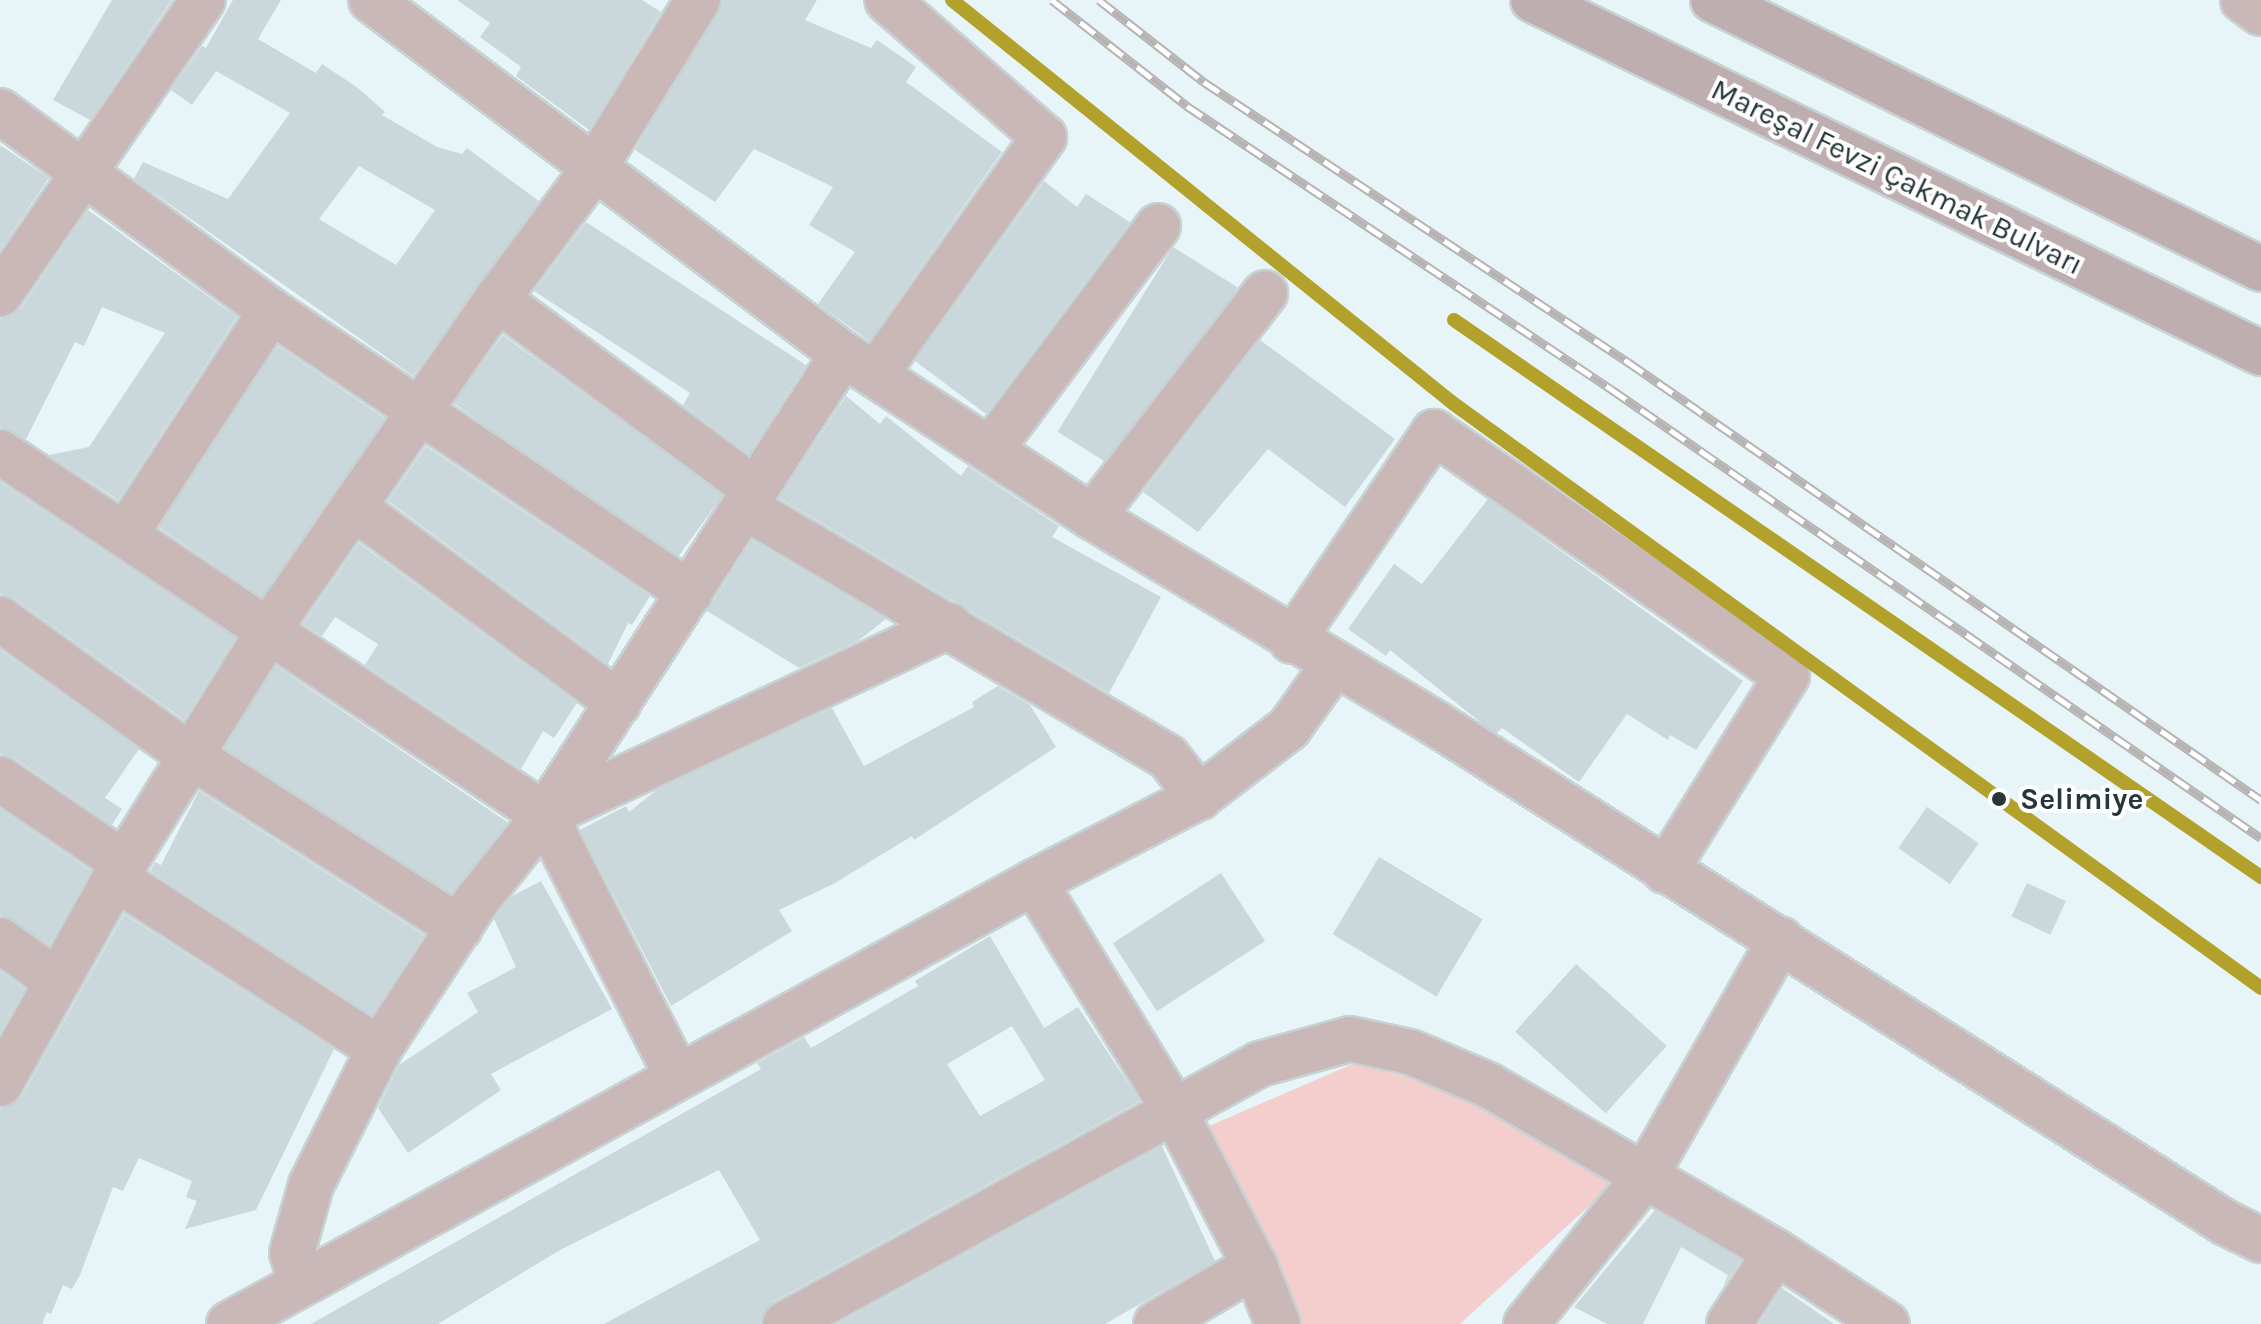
<!DOCTYPE html>
<html>
<head>
<meta charset="utf-8">
<style>
	body { margin:0 }
	#map { position:relative; width:2261px; height:1324px; overflow:hidden; background:#e8f5f8; font-family:Karla,sans-serif }
	div>[style] { position:absolute }
	.green>* { inset:0; background:#f4cdcd }
	.building>* { inset:0; background:#cbd8db; transform-origin:0 0 }
	.roads { filter:drop-shadow(2px 0 #c7d2d4) drop-shadow(-2px 0 #c7d2d4) drop-shadow(0 2px #c7d2d4) drop-shadow(0 -2px #c7d2d4) }
	.minor>* { height:44px; margin:-22px; padding:0 22px; transform-origin:22px; border-radius:22px; background:#c9b8b7 }
	.major>* { height:44px; margin:-22px; padding:0 22px; transform-origin:22px; border-radius:22px; background:#bfaeaf }
	.rail>* { height:9px; margin-top:-4.5px; transform-origin:0; background:repeating-linear-gradient(90deg,#fff 0 18px,#b6b3b3 0 36px); box-sizing:border-box; border-block:2px solid #b6b3b3 }
	.rail-1>* { height:14px; margin:-7px; padding:0 7px; transform-origin:7px; border-radius:7px; background:#b2a12b }
	.dots>* { width:22px; height:22px; translate:-50% -50%; box-sizing:border-box; border:4px solid #fff; border-radius:50% }
	span { translate:-50% -50%; white-space:nowrap; text-align:center; line-height:1.15; -webkit-text-stroke:8px #fff; paint-order:stroke }
	.street-label { font-size:30px; color:#263639 }
	.stop-label { font-size:30px; color:#263639; font-weight:700 }
	.left { translate:0 -50%; text-align:left }
</style>
</head>
<body>
<div id="map">
	<div class="green">
		<i style="clip-path:polygon(1355px 1063px,1472px 1095px,1613px 1184px,1460px 1324px,1301px 1324px,1202px 1129px)"></i>
	</div>
	<div class="building">
		<i style="clip-path:polygon(112px 0,172px 0,90px 120px,53px 100px)"></i>
		<i style="clip-path:polygon(evenodd,233px 0,281px 0,258px 39px,316px 73px,322px 64px,358px 88px,385px 112px,382px 115px,437px 147px,462px 154px,467px 148px,539px 201px,413px 376px,134px 179px,143px 162px,228px 199px,290px 113px,216px 71px,192px 105px,171px 90px,202px 46px,206px 48px,233px 0,359px 166px,435px 210px,396px 265px,319px 219px,359px 166px)"></i>
		<i style="clip-path:polygon(457px 0,642px 0,661px 12px,589px 130px,516px 76px,521px 67px,480px 37px,490px 23px)"></i>
		<i style="clip-path:polygon(723px 0,817px 0,805px 20px,871px 48px,877px 40px,916px 67px,906px 82px,1002px 152px,869px 341px,818px 304px,855px 252px,809px 225px,833px 187px,754px 149px,715px 202px,635px 150px)"></i>
		<i style="clip-path:polygon(0 145px,49px 178px,0 250px)"></i>
		<i style="clip-path:polygon(1044px 181px,1077px 207px,1086px 194px,1130px 222px,986px 414px,915px 361px)"></i>
		<i style="clip-path:polygon(88px 210px,237px 317px,118px 500px,49px 455px,89px 447px,165px 333px,102px 307px,84px 346px,75px 342px,26px 439px,0 427px,0 319px,21px 308px)"></i>
		<i style="clip-path:polygon(586px 222px,806px 365px,749px 454px,683px 405px,690px 393px,534px 291px)"></i>
		<i style="left:1173px;top:247px;width:76px;height:218px;rotate:32deg"></i>
		<i style="left:503px;top:335px;width:272px;height:84px;rotate:36deg"></i>
		<i style="clip-path:polygon(1260px 340px,1395px 439px,1345px 507px,1268px 449px,1198px 532px,1143px 492px)"></i>
		<i style="left:278px;top:346px;width:129px;height:217px;rotate:34deg"></i>
		<i style="clip-path:polygon(846px 396px,880px 424px,886px 416px,961px 476px,968px 466px,1059px 526px,1052px 537px,1161px 597px,1109px 693px,779px 498px)"></i>
		<i style="clip-path:polygon(426px 446px,650px 596px,632px 625px,628px 623px,608px 664px,388px 501px)"></i>
		<i style="clip-path:polygon(0 482px,235px 638px,184px 720px,15px 599px,0 594px)"></i>
		<i style="clip-path:polygon(1488px 499px,1743px 681px,1696px 750px,1670px 735px,1668px 740px,1627px 714px,1579px 782px,1502px 728px,1497px 733px,1484px 725px,1390px 650px,1386px 656px,1348px 629px,1394px 564px,1422px 584px)"></i>
		<i style="clip-path:polygon(752px 540px,886px 619px,858px 641px,799px 668px,707px 611px)"></i>
		<i style="clip-path:polygon(359px 543px,577px 703px,554px 738px,543px 731px,521px 769px,365px 665px,378px 644px,335px 617px,322px 636px,303px 624px)"></i>
		<i style="clip-path:polygon(0 650px,139px 749px,105px 798px,122px 809px,112px 825px,14px 758px,0 754px)"></i>
		<i style="left:276px;top:666px;width:279px;height:97px;rotate:34deg"></i>
		<i style="clip-path:polygon(998px 686px,1030px 705px,1056px 747px,914px 840px,912px 836px,835px 883px,779px 910px,792px 931px,671px 1006px,580px 830px,626px 806px,629px 812px,658px 789px,832px 708px,864px 766px,974px 707px,972px 702px)"></i>
		<i style="clip-path:polygon(199px 791px,424px 935px,372px 1015px,150px 871px,155px 862px,161px 865px)"></i>
		<i style="left:1927px;top:807px;width:63px;height:50px;rotate:35deg"></i>
		<i style="clip-path:polygon(0 809px,91px 871px,49px 945px,0 915px)"></i>
		<i style="left:1379px;top:857px;width:121px;height:90px;rotate:31deg"></i>
		<i style="left:1221px;top:873px;width:81px;height:129px;rotate:57deg"></i>
		<i style="clip-path:polygon(541px 881px,612px 1009px,491px 1074px,501px 1090px,408px 1153px,378px 1108px,399px 1065px,478px 1012px,467px 993px,516px 967px,494px 919px,512px 896px)"></i>
		<i style="left:2027px;top:883px;width:43px;height:37px;rotate:25deg"></i>
		<i style="clip-path:polygon(124px 914px,334px 1049px,256px 1210px,185px 1229px,197px 1201px,186px 1197px,192px 1181px,139px 1158px,123px 1191px,113px 1187px,80px 1275px,72px 1289px,63px 1285px,51px 1314px,47px 1312px,42px 1324px,0 1324px,0 1109px,22px 1096px)"></i>
		<i style="clip-path:polygon(evenodd,990px 936px,1044px 1028px,1078px 1007px,1140px 1101px,773px 1302px,760px 1324px,604px 1324px,760px 1240px,719px 1170px,560px 1250px,438px 1324px,311px 1324px,761px 1069px,757px 1063px,804px 1037px,811px 1048px,918px 986px,915px 981px,990px 936px,1012px 1026px,1045px 1080px,980px 1116px,947px 1064px,1012px 1026px)"></i>
		<i style="left:1576px;top:964px;width:122px;height:91px;rotate:42deg"></i>
		<i style="clip-path:polygon(0 971px,25px 989px,0 1033px)"></i>
		<i style="clip-path:polygon(1162px 1146px,1215px 1261px,1105px 1324px,837px 1324px)"></i>
		<i style="clip-path:polygon(1655px 1210px,1741px 1260px,1723px 1287px,1728px 1275px,1681px 1247px,1643px 1324px,1607px 1324px,1574px 1307px)"></i>
		<i style="clip-path:polygon(1782px 1288px,1834px 1324px,1759px 1324px)"></i>
	</div>
	<div class="roads">
		<div class="minor">
			<i style="left:371px;top:0;width:590px;rotate:36.87deg"></i>
			<i style="left:843px;top:354px;width:298px;rotate:33.2deg"></i>
			<i style="left:1092px;top:517px;width:404px;rotate:31deg"></i>
			<i style="left:1438px;top:725px;width:932px;rotate:32.29deg"></i>
			<i style="left:2226px;top:1223px;width:39px;rotate:26deg"></i>
			<i style="left:2243px;top:0;width:22px;rotate:36deg"></i>
			<i style="left:0;top:111px;width:337px;rotate:36.4deg"></i>
			<i style="left:271px;top:311px;width:505px;rotate:33.94deg"></i>
			<i style="left:0;top:294px;width:357px;rotate:-55.4deg"></i>
			<i style="left:497px;top:299px;width:322px;rotate:36.4deg"></i>
			<i style="left:875px;top:375px;width:292px;rotate:-54.6deg"></i>
			<i style="left:1044px;top:137px;width:208px;rotate:-138.9deg"></i>
			<i style="left:990px;top:450px;width:280px;rotate:-53.1deg"></i>
			<i style="left:0;top:452px;width:655px;rotate:33.67deg"></i>
			<i style="left:353px;top:507px;width:330px;rotate:36.4deg"></i>
			<i style="left:745px;top:507px;width:491px;rotate:30.6deg"></i>
			<i style="left:1168px;top:757px;width:51px;rotate:52.2deg"></i>
			<i style="left:1092px;top:517px;width:283px;rotate:-52.3deg"></i>
			<i style="left:127px;top:532px;width:264px;rotate:-56.9deg"></i>
			<i style="left:0;top:619px;width:235px;rotate:35.7deg"></i>
			<i style="left:191px;top:756px;width:319px;rotate:32.6deg"></i>
			<i style="left:1292px;top:641px;width:253px;rotate:-55.8deg"></i>
			<i style="left:1434px;top:432px;width:429px;rotate:34.7deg"></i>
			<i style="left:1787px;top:676px;width:230px;rotate:122deg"></i>
			<i style="left:0;top:779px;width:150px;rotate:34.1deg"></i>
			<i style="left:115px;top:878px;width:315px;rotate:32.9deg"></i>
			<i style="left:1034px;top:882px;width:265px;rotate:58.4deg"></i>
			<i style="left:1173px;top:1108px;width:178px;rotate:62.6deg"></i>
			<i style="left:1255px;top:1266px;width:62px;rotate:68.4deg"></i>
			<i style="left:0;top:940px;width:68px;rotate:36deg"></i>
			<i style="left:677px;top:1076px;width:292px;rotate:-116.8deg"></i>
			<i style="left:545px;top:815px;width:447px;rotate:-25.1deg"></i>
			<i style="left:0;top:1084px;width:236px;rotate:-60.8deg"></i>
			<i style="left:115px;top:878px;width:305px;rotate:-58.1deg"></i>
			<i style="left:276px;top:619px;width:389px;rotate:-55.4deg"></i>
			<i style="left:497px;top:299px;width:161px;rotate:-53.3deg"></i>
			<i style="left:593px;top:170px;width:200px;rotate:-58.3deg"></i>
			<i style="left:301px;top:1282px;width:30px;rotate:-107deg"></i>
			<i style="left:292px;top:1253px;width:71px;rotate:-74.4deg"></i>
			<i style="left:311px;top:1185px;width:152px;rotate:-63.4deg"></i>
			<i style="left:379px;top:1049px;width:178px;rotate:-56.7deg"></i>
			<i style="left:477px;top:900px;width:109px;rotate:-51.3deg"></i>
			<i style="left:545px;top:815px;width:549px;rotate:-57.12deg"></i>
			<i style="left:229px;top:1324px;width:918px;rotate:-28.77deg"></i>
			<i style="left:1034px;top:882px;width:186px;rotate:-27.3deg"></i>
			<i style="left:1199px;top:797px;width:113px;rotate:-37.5deg"></i>
			<i style="left:1289px;top:728px;width:76px;rotate:-54.6deg"></i>
			<i style="left:785px;top:1324px;width:542px;rotate:-28.69deg"></i>
			<i style="left:1260px;top:1064px;width:93px;rotate:-15.5deg"></i>
			<i style="left:1350px;top:1039px;width:61px;rotate:12.2deg"></i>
			<i style="left:1410px;top:1052px;width:85px;rotate:22.9deg"></i>
			<i style="left:1488px;top:1085px;width:333px;rotate:30.1deg"></i>
			<i style="left:1776px;top:1252px;width:132px;rotate:33deg"></i>
			<i style="left:1156px;top:1324px;width:115px;rotate:-30.4deg"></i>
			<i style="left:1526px;top:1324px;width:188px;rotate:-51.1deg"></i>
			<i style="left:1644px;top:1178px;width:275px;rotate:-60.2deg"></i>
			<i style="left:1729px;top:1324px;width:86px;rotate:-56.9deg"></i>
		</div>
		<div class="major">
			<i style="left:1533px;top:0;width:809px;rotate:25.87deg"></i>
			<i style="left:1713px;top:0;width:610px;rotate:26.15deg"></i>
		</div>
	</div>
	<div class="rail">
		<i style="left:1052px;top:0;width:172px;rotate:38.1deg"></i>
		<i style="left:1187px;top:106px;width:510px;rotate:33.72deg"></i>
		<i style="left:1611px;top:389px;width:790px;rotate:34.64deg"></i>
		<i style="left:1099px;top:0;width:133px;rotate:38deg"></i>
		<i style="left:1204px;top:82px;width:508px;rotate:33.44deg"></i>
		<i style="left:1628px;top:362px;width:770px;rotate:34.68deg"></i>
	</div>
	<div class="rail-1">
		<i style="left:952px;top:0;width:644px;rotate:38.83deg"></i>
		<i style="left:1454px;top:404px;width:996px;rotate:35.89deg"></i>
		<i style="left:1454px;top:320px;width:981px;rotate:34.61deg"></i>
	</div>
	<div class="dots">
		<i style="left:1999px;top:799px;background:#263639"></i>
	</div>
	<div class="street-label">
		<span style="left:1897px;top:177px;rotate:26deg">Mareşal Fevzi Çakmak Bulvarı</span>
	</div>
	<div class="stop-label">
		<span class="left" style="left:2020px;top:799px">Selimiye</span>
	</div>
</div>
</body>
</html>
